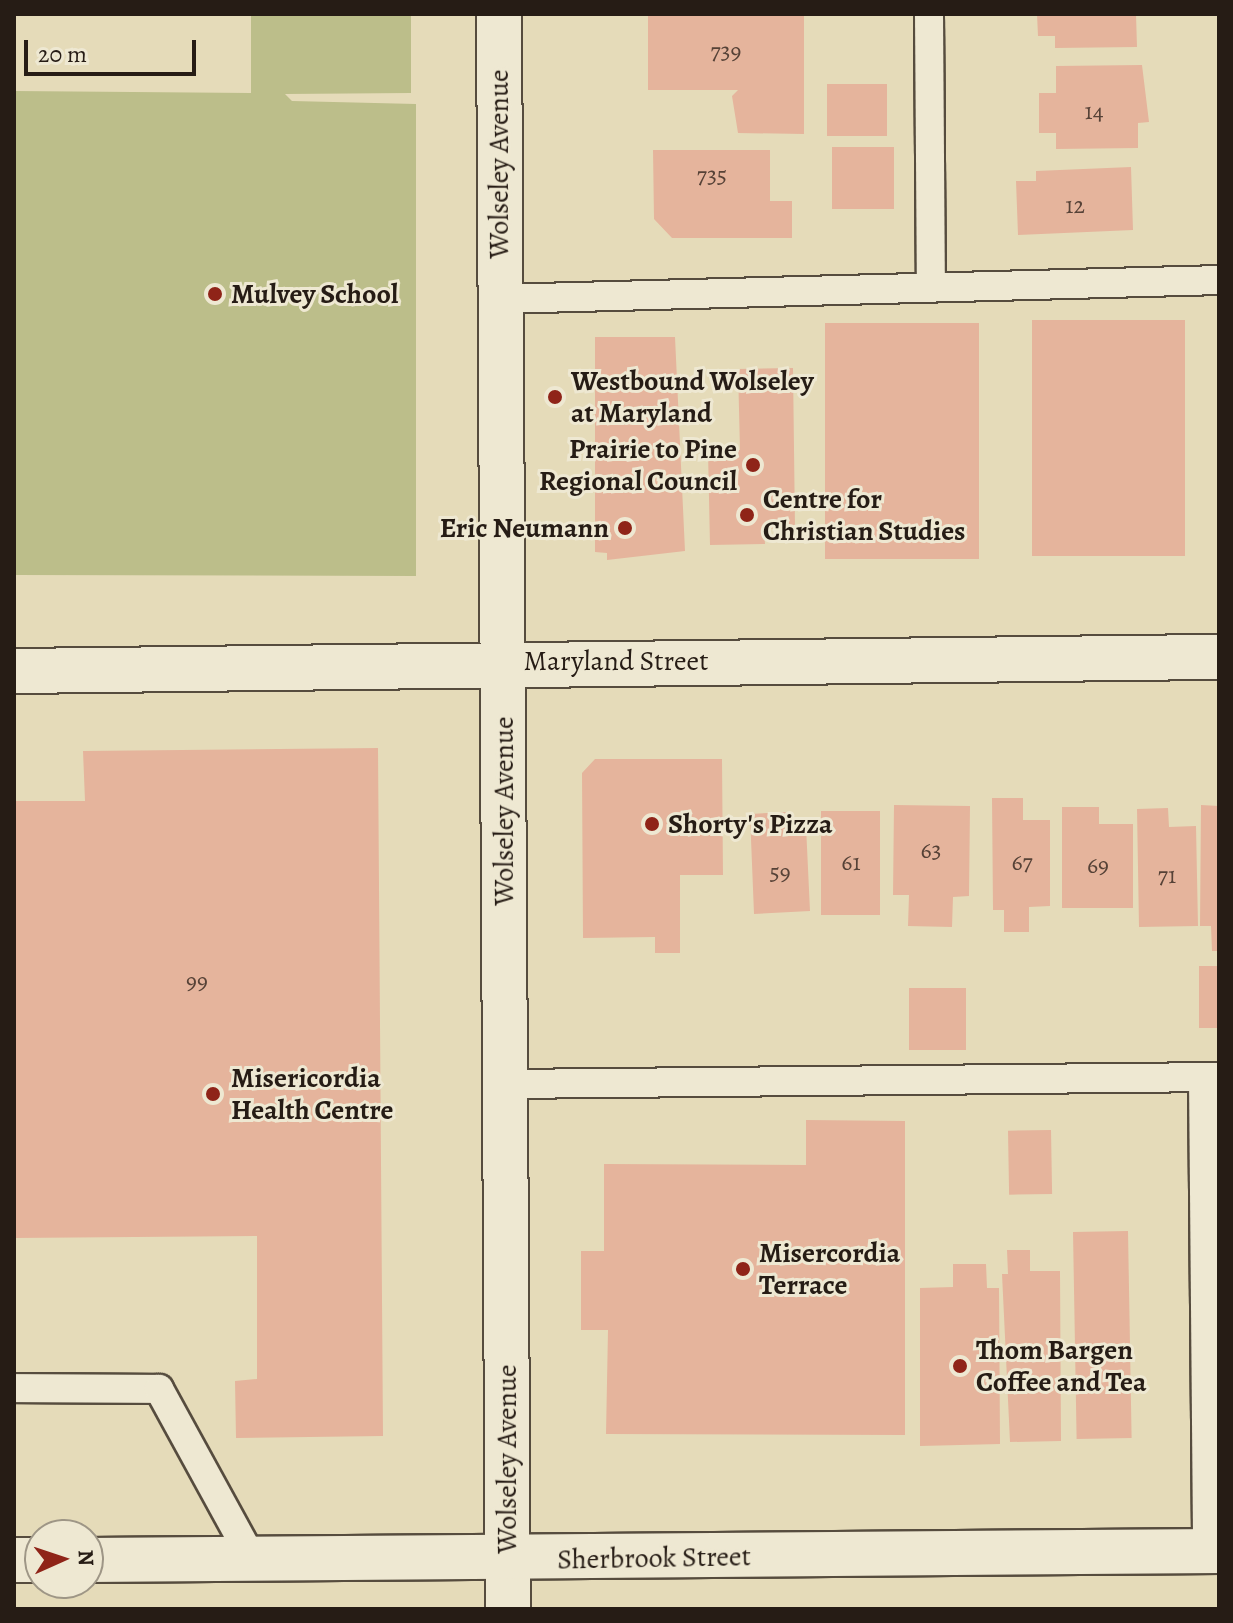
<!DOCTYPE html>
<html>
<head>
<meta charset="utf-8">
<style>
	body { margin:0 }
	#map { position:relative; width:1233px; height:1623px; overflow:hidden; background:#e5dbb9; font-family:Alegreya,serif }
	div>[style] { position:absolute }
	.green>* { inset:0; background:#bcbe8a }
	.building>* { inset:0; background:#e5b49c; transform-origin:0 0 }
	.roads { filter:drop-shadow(2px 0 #564c3e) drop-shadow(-2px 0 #564c3e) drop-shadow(0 2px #564c3e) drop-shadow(0 -2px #564c3e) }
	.service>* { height:28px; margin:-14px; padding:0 14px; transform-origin:14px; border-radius:14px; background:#eee8d2 }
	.minor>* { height:44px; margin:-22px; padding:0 22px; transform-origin:22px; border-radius:22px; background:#eee8d2 }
	.secondary>* { height:44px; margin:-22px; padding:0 22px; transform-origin:22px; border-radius:22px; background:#eee8d2 }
	.dots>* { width:22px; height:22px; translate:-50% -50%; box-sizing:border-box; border:4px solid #eee8d2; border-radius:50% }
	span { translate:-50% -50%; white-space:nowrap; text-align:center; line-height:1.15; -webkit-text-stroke:6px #eee8d2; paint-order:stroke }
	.number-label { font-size:24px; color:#564237 }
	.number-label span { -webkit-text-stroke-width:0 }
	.street-label { font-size:28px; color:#261c15 }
	.poi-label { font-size:28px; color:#261c15; font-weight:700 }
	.left { translate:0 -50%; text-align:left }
	.right { translate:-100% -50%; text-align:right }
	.frame { position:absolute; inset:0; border:16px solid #261c15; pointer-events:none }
	.north { position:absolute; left:24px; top:1519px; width:80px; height:80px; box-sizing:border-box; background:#eee8d2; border:2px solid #9e9686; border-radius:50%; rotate:87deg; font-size:22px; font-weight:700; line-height:32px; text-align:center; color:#261c15 }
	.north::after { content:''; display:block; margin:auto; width:28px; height:36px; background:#8f2418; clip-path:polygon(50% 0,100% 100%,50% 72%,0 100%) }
	.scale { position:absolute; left:24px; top:40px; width:172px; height:36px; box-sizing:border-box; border:4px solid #261c15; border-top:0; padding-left:10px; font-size:24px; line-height:28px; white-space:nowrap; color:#261c15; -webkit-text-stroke:6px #eee8d2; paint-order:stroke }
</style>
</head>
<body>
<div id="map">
	<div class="green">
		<i style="clip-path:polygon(251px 14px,411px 14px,411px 93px,285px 94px,292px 101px,416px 104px,416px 576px,14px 575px,14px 91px,251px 93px)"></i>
	</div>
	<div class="building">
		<i style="clip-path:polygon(648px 14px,804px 14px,804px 134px,738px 133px,732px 96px,738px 90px,648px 90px)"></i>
		<i style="clip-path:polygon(1037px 14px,1136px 14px,1137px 47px,1055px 48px,1055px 36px,1038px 36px)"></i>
		<i style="clip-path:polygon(1142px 65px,1149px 122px,1138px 123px,1138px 148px,1056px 149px,1056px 133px,1039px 133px,1039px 93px,1056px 93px,1056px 66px)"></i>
		<i style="left:827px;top:84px;width:60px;height:52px"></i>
		<i style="left:832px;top:147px;width:62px;height:62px"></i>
		<i style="clip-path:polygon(653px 150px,770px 150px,770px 201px,792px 201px,792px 238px,672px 238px,654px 219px)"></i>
		<i style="clip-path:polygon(1131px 167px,1133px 230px,1018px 235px,1016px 181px,1036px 181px,1036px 171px)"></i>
		<i style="left:1032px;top:320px;width:153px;height:236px"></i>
		<i style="left:979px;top:323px;width:236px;height:154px;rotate:90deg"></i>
		<i style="clip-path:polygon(595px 337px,675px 337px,685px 551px,607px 560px,607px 553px,595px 552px)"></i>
		<i style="clip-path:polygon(793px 368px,795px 528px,764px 529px,765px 544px,710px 545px,708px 451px,740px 450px,738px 369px)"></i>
		<i style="clip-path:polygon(378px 748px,383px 1436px,236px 1438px,235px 1381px,257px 1379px,257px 1236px,14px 1238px,14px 801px,85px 801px,83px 751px)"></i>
		<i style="clip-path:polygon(595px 759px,722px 759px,723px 875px,680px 875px,680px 953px,655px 953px,655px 937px,583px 938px,582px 773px)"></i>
		<i style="clip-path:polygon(992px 798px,1023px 798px,1023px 820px,1050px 820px,1050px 906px,1029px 907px,1029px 932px,1004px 932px,1004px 910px,993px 910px)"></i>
		<i style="clip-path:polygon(894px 805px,970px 806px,969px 896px,953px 897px,952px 927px,908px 926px,909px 895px,893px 895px)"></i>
		<i style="clip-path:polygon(1201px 805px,1219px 806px,1219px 951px,1212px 951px,1211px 926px,1200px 926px)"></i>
		<i style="clip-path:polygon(1062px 807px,1099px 807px,1099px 824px,1133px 824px,1133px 908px,1062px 908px)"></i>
		<i style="clip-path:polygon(1168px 808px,1169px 827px,1196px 826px,1198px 926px,1139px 927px,1137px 809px)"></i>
		<i style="left:821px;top:811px;width:59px;height:104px"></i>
		<i style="clip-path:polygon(788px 812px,788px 826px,806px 826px,810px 911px,754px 914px,750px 814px)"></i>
		<i style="left:1199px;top:966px;width:20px;height:62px"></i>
		<i style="left:909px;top:988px;width:57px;height:62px"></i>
		<i style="clip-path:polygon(806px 1120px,905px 1121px,905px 1435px,606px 1434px,608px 1330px,581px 1330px,581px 1251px,604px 1251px,604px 1164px,806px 1165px)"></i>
		<i style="left:1051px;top:1130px;width:64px;height:43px;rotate:89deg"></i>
		<i style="left:1128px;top:1231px;width:207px;height:55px;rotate:89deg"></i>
		<i style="clip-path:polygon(1007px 1250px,1030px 1250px,1030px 1271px,1060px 1271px,1061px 1441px,1010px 1442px,1002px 1274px,1008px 1274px)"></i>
		<i style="clip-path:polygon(953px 1264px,986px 1264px,987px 1288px,999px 1288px,1000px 1444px,920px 1446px,920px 1288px,953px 1287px)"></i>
	</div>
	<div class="roads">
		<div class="service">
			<i style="left:929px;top:14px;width:274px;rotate:89.6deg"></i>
			<i style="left:500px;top:299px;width:719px;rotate:-1.51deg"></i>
			<i style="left:1203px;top:1077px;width:474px;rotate:89.5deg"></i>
			<i style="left:505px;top:1084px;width:714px;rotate:-0.56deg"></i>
			<i style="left:14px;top:1388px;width:145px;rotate:0.4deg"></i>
			<i style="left:159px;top:1389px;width:194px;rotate:61.3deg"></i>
		</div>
		<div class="minor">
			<i style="left:499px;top:14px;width:1595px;rotate:89.68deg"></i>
		</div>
		<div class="secondary">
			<i style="left:14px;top:671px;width:1205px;rotate:-0.67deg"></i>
			<i style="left:14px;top:1560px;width:26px"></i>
			<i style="left:88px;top:1560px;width:1131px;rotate:-0.46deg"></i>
		</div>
	</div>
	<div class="dots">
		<i style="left:215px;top:294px;background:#8f2418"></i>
		<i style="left:555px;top:397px;background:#8f2418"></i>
		<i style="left:753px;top:465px;background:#8f2418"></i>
		<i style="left:747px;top:515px;background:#8f2418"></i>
		<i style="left:625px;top:528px;background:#8f2418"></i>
		<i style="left:652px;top:824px;background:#8f2418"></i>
		<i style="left:213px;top:1094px;background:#8f2418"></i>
		<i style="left:743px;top:1269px;background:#8f2418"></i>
		<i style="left:960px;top:1366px;background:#8f2418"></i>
	</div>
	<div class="number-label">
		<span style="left:726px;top:52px">739</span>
		<span style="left:1094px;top:112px">14</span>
		<span style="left:712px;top:176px">735</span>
		<span style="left:1075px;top:206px">12</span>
		<span style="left:931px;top:851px">63</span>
		<span style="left:851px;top:863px">61</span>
		<span style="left:1022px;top:863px">67</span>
		<span style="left:1098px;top:866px">69</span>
		<span style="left:780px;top:873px">59</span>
		<span style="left:1167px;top:876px">71</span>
		<span style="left:197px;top:982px">99</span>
	</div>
	<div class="street-label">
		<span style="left:499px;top:164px;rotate:-90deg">Wolseley Avenue</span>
		<span style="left:616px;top:661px">Maryland Street</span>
		<span style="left:504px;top:811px;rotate:-90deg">Wolseley Avenue</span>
		<span style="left:507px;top:1459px;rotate:-90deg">Wolseley Avenue</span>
		<span style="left:654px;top:1558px;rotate:-1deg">Sherbrook Street</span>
	</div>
	<div class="poi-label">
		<span class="left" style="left:231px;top:294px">Mulvey School</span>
		<span class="left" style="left:571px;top:397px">Westbound Wolseley<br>at Maryland</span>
		<span class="right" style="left:737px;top:465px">Prairie to Pine<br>Regional Council</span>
		<span class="left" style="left:763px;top:515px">Centre for<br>Christian Studies</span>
		<span class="right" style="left:609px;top:528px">Eric Neumann</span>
		<span class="left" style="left:668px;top:824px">Shorty's Pizza</span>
		<span class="left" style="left:231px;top:1094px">Misericordia<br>Health Centre</span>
		<span class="left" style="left:759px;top:1269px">Misercordia<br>Terrace</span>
		<span class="left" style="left:976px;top:1366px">Thom Bargen<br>Coffee and Tea</span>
	</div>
	<div class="frame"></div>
	<div class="north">N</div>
	<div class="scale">20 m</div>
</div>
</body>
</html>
